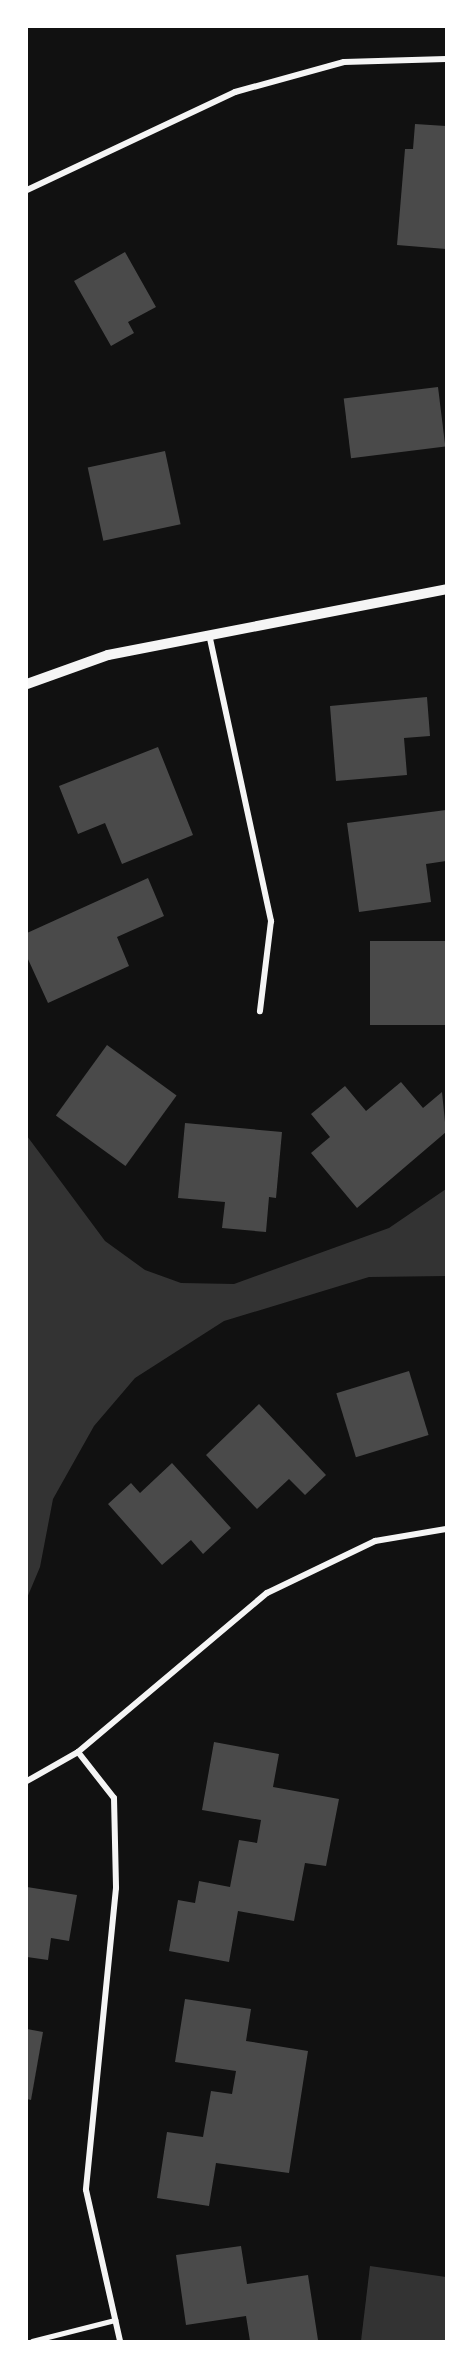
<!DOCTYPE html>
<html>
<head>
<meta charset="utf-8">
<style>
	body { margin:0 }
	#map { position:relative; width:473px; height:2368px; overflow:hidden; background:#111; font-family:Montserrat,sans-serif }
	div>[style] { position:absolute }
	.water>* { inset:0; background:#333 }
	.building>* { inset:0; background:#4a4a4a; transform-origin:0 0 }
	.service>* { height:4.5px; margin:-2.25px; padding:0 2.25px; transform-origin:2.25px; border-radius:2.25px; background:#f5f5f5 }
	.minor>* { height:6px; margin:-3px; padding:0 3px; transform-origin:3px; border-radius:3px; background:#f5f5f5 }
	.tertiary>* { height:10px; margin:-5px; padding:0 5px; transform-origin:5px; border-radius:5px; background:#f5f5f5 }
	span { translate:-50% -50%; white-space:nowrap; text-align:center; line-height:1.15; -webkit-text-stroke:6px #fff; paint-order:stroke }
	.frame { position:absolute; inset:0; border:28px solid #fff; pointer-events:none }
</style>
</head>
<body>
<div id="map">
	<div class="water">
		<i style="clip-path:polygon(27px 1136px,105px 1241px,145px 1270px,181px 1283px,234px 1284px,389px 1228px,446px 1189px,446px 1276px,369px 1277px,224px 1321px,135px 1378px,94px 1426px,53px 1499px,40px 1567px,27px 1598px)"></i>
		<i style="clip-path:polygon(370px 2266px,446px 2277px,446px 2341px,361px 2341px)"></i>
	</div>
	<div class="building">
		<i style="clip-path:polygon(415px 124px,446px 126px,446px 249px,397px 245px,405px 149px,413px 149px)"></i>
		<i style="clip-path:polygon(125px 252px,156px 307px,128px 322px,134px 333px,111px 346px,74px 281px)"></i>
		<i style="left:438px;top:387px;width:60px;height:95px;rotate:83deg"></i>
		<i style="left:165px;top:451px;width:75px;height:79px;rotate:78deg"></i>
		<i style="clip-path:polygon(427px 697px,430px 736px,404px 738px,407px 775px,336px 781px,330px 706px)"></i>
		<i style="clip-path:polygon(158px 747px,193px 835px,122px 864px,105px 823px,78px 834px,59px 786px)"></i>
		<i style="clip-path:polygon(446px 810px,446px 861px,426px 864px,431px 902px,359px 912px,347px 823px)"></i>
		<i style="clip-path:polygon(148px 878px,164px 916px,117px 937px,129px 966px,48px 1003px,27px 957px,27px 933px)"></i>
		<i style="left:446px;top:941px;width:84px;height:76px;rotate:90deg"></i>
		<i style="left:107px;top:1045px;width:86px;height:87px;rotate:36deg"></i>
		<i style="clip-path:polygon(401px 1082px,423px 1108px,442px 1092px,446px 1132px,357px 1208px,311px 1153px,330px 1137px,311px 1114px,345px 1086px,366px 1111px)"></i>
		<i style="clip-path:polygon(185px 1123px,282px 1132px,276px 1198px,269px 1197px,266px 1232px,222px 1228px,225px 1202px,178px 1198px)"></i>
		<i style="left:409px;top:1371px;width:67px;height:76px;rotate:73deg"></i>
		<i style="clip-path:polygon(259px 1404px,326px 1475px,305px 1495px,289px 1479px,257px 1509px,206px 1455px)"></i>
		<i style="clip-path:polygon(172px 1463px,231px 1528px,203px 1554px,191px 1540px,162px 1565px,108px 1504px,131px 1483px,140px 1493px)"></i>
		<i style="clip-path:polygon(214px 1742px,279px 1754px,273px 1787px,339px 1799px,326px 1866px,305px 1863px,294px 1921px,238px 1911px,229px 1962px,169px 1951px,178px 1900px,195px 1903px,199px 1881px,230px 1887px,239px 1840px,257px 1843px,261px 1820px,202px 1810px)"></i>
		<i style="clip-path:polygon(27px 1887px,77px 1895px,69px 1941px,51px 1938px,48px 1960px,27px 1957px)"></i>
		<i style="clip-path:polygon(185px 1999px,251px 2009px,246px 2041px,308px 2051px,289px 2173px,216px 2163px,209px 2206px,157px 2198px,167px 2132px,203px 2137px,211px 2091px,232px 2094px,236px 2071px,175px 2062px)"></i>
		<i style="clip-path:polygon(27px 2029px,43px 2032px,31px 2100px,27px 2099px)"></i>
		<i style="clip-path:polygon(241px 2246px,247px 2284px,308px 2275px,318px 2340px,250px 2341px,246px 2316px,186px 2325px,176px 2255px)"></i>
	</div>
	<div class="service">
		<i style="left:32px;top:2341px;width:86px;rotate:-14.2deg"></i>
	</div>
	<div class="minor">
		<i style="left:27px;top:190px;width:230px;rotate:-25.2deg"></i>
		<i style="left:235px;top:92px;width:113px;rotate:-15.4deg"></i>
		<i style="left:344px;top:62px;width:102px;rotate:-1.7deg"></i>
		<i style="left:209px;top:634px;width:294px;rotate:77.8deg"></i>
		<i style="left:271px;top:921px;width:91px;rotate:97deg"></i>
		<i style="left:78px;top:1752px;width:58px;rotate:52deg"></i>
		<i style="left:114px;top:1798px;width:90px;rotate:88.7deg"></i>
		<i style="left:116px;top:1888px;width:303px;rotate:95.7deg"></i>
		<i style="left:86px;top:2190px;width:155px;rotate:77.3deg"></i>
		<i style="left:27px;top:1781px;width:59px;rotate:-29.6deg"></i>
		<i style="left:78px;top:1752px;width:247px;rotate:-40.1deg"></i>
		<i style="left:267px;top:1593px;width:120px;rotate:-25.7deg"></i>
		<i style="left:375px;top:1541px;width:72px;rotate:-9.6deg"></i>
	</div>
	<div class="tertiary">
		<i style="left:27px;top:684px;width:86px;rotate:-19.7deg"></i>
		<i style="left:108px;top:655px;width:344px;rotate:-11deg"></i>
	</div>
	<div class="frame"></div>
</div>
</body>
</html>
